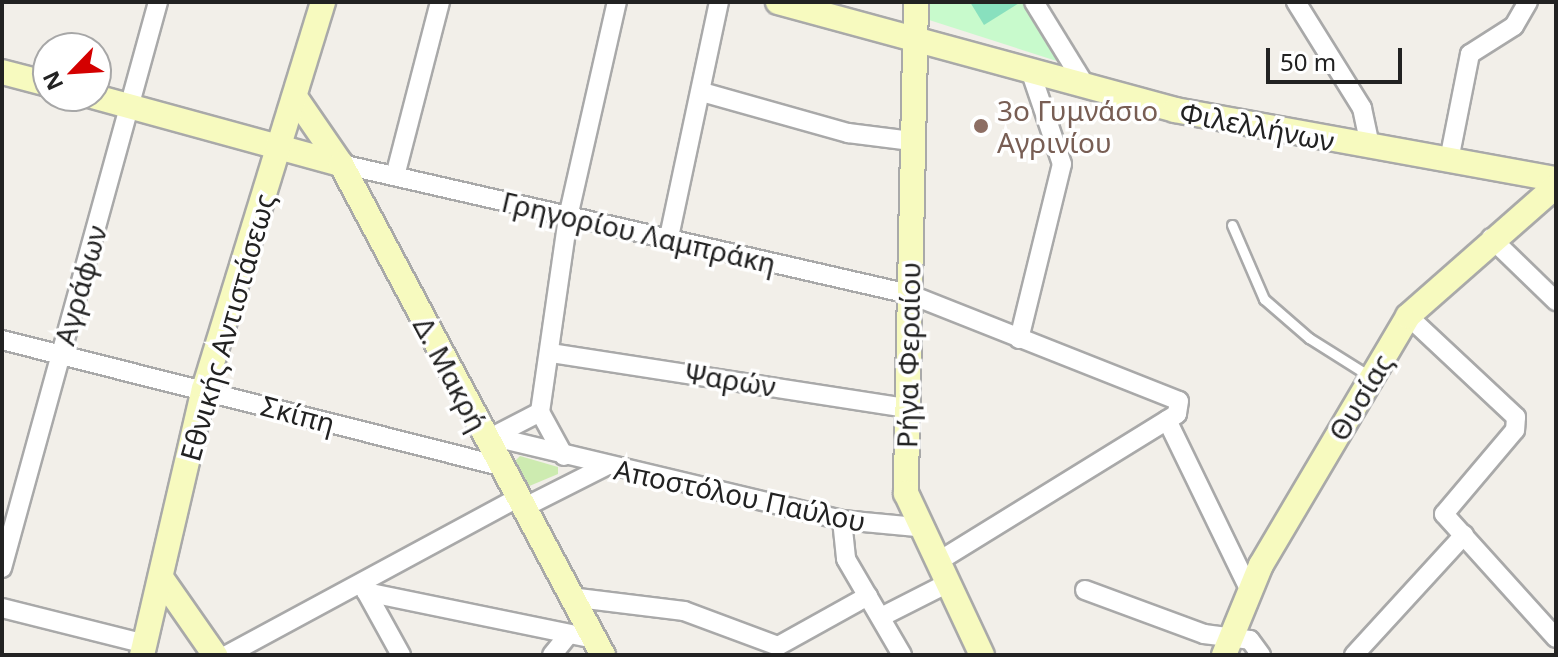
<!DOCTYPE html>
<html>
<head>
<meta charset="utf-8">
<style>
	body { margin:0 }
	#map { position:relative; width:1558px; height:657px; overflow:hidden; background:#f2efe9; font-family:"Noto Sans",sans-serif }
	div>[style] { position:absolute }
	.grass>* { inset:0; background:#cdebb0 }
	.park>* { inset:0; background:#c8facc }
	.pitch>* { inset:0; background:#88e0be }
	.roads { filter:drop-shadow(2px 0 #a9a9a9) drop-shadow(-2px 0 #a9a9a9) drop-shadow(0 2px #a9a9a9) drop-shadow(0 -2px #a9a9a9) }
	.lane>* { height:9px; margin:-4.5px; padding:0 4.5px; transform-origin:4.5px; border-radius:4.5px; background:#fff }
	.street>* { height:18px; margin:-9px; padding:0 9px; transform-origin:9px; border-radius:9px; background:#fff }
	.secondary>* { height:24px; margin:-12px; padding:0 12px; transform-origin:12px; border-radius:12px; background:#f7fabf }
	.dots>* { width:22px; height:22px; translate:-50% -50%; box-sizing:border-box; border:4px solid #fff; border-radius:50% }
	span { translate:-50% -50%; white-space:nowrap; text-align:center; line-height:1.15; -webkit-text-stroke:7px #fff; paint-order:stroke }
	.education-label { font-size:28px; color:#785e54 }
	.left { translate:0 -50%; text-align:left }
	.street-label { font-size:28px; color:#222 }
	.frame { position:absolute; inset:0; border:4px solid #222; pointer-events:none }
	.north { position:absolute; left:32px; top:32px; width:80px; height:80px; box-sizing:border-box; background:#fff; border:2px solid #a7a7a7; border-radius:50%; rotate:245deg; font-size:22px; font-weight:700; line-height:32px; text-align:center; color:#222 }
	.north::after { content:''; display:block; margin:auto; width:28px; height:36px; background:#d40000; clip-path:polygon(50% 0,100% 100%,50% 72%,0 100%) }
	.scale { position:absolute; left:1266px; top:48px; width:136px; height:36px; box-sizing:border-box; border:4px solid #222; border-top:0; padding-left:10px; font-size:24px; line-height:28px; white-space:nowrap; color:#222; -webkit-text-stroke:6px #fff; paint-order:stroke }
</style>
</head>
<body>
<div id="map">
	<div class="grass">
		<i style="clip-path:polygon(520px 456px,558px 467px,558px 474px,527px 487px,513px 463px)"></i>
	</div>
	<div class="park">
		<i style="clip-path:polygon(927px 2px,1024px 2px,1063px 63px,926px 19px)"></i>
	</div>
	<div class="pitch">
		<i style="clip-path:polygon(970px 2px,1021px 2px,984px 25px)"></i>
	</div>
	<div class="roads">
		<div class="lane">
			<i style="left:1232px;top:225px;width:81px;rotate:66.6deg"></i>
			<i style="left:1264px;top:299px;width:60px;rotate:40.9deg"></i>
			<i style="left:1309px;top:338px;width:73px;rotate:32.2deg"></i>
		</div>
		<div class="street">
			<i style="left:1034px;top:2px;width:101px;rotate:58.4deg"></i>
			<i style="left:1296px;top:2px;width:125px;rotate:58.1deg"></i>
			<i style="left:1362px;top:108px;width:40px;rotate:78deg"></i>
			<i style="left:702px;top:92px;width:152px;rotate:15.7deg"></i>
			<i style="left:848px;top:133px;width:64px;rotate:7.2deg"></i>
			<i style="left:1449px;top:160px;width:108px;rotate:-78.8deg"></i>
			<i style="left:1470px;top:54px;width:52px;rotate:-32.5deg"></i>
			<i style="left:1514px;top:26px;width:28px;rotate:-60deg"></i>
			<i style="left:341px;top:164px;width:583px;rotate:12.89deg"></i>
			<i style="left:909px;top:294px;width:290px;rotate:21.6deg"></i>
			<i style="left:1179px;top:401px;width:13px;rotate:99deg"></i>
			<i style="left:1177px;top:414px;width:283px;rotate:148.3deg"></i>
			<i style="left:395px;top:176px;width:180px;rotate:-75.5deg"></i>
			<i style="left:669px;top:237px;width:240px;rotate:-78deg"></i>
			<i style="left:1491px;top:238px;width:91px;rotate:44.1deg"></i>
			<i style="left:1408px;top:316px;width:148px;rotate:43.1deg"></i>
			<i style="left:1516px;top:417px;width:13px;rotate:94deg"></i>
			<i style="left:1515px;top:430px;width:110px;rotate:130.2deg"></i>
			<i style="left:1444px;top:514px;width:167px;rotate:47.9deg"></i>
			<i style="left:1019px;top:339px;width:180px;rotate:-76.2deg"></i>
			<i style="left:1062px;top:164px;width:96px;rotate:-108.8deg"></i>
			<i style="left:2px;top:340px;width:514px;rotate:14.2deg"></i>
			<i style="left:551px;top:353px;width:361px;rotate:8.8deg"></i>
			<i style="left:540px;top:412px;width:50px;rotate:61.4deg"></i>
			<i style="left:1167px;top:420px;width:188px;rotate:64.1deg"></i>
			<i style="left:494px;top:437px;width:358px;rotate:13.4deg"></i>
			<i style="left:842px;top:520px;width:75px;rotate:5.3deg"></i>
			<i style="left:486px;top:440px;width:61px;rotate:-27.4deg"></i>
			<i style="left:540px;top:412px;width:197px;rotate:-81.8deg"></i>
			<i style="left:568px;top:217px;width:221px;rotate:-77.2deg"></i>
			<i style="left:523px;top:508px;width:93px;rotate:-26.8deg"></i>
			<i style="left:842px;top:520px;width:39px;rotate:84deg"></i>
			<i style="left:846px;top:559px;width:111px;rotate:59.7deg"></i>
			<i style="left:2px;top:568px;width:587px;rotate:-74.59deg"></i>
			<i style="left:364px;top:588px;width:77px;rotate:61.1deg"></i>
			<i style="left:1085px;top:590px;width:127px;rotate:20.3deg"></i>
			<i style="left:1204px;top:634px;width:46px;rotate:7.4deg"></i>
			<i style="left:1250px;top:640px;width:19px;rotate:54deg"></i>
			<i style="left:366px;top:592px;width:233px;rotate:11.6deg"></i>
			<i style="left:570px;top:597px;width:115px;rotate:7deg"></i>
			<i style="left:684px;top:611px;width:100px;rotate:20.4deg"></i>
			<i style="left:778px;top:646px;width:103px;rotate:-29.1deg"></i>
			<i style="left:2px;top:608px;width:147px;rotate:14.1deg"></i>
			<i style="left:883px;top:616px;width:71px;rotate:-26.9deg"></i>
			<i style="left:227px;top:655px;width:330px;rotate:-28.4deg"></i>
			<i style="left:552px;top:655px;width:26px;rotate:-51deg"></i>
			<i style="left:1354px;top:655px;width:163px;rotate:-47.5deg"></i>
		</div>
		<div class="secondary">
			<i style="left:778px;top:2px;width:411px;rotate:15.2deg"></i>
			<i style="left:1175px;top:110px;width:387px;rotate:10.3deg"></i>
			<i style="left:916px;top:2px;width:491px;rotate:91.2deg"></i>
			<i style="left:906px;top:493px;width:179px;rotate:64.9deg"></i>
			<i style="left:2px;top:72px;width:48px;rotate:14.6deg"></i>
			<i style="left:92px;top:96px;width:258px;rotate:15.3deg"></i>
			<i style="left:295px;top:97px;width:81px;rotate:55.5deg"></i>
			<i style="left:341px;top:164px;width:557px;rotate:61.92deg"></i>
			<i style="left:162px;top:579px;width:93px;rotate:55.1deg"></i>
			<i style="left:142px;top:655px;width:273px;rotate:-76.9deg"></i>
			<i style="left:204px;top:389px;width:405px;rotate:-72.9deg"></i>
			<i style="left:1224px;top:655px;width:97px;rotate:-67.7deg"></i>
			<i style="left:1261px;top:565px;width:289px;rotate:-59.4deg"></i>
			<i style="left:1408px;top:316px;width:197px;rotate:-41.3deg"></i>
		</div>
	</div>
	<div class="dots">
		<i style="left:981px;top:126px;background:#8d6e63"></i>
	</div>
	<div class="education-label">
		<span class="left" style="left:997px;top:126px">3ο Γυμνάσιο<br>Αγρινίου</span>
	</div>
	<div class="street-label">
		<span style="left:1257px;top:126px;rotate:11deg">Φιλελλήνων</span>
		<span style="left:639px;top:232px;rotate:13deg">Γρηγορίου Λαμπράκη</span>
		<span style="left:80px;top:285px;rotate:-74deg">Αγράφων</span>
		<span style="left:227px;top:327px;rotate:-74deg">Εθνικής Αντιστάσεως</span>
		<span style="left:908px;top:355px;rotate:-89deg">Ρήγα Φεραίου</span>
		<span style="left:451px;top:374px;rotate:62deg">Δ. Μακρή</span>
		<span style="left:730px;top:379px;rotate:9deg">Ψαρών</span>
		<span style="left:1360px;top:397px;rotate:-59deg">Θυσίας</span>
		<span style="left:298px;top:414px;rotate:15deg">Σκίπη</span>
		<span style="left:740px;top:495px;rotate:12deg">Αποστόλου Παύλου</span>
	</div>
	<div class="frame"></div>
	<div class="north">N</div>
	<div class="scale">50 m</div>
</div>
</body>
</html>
